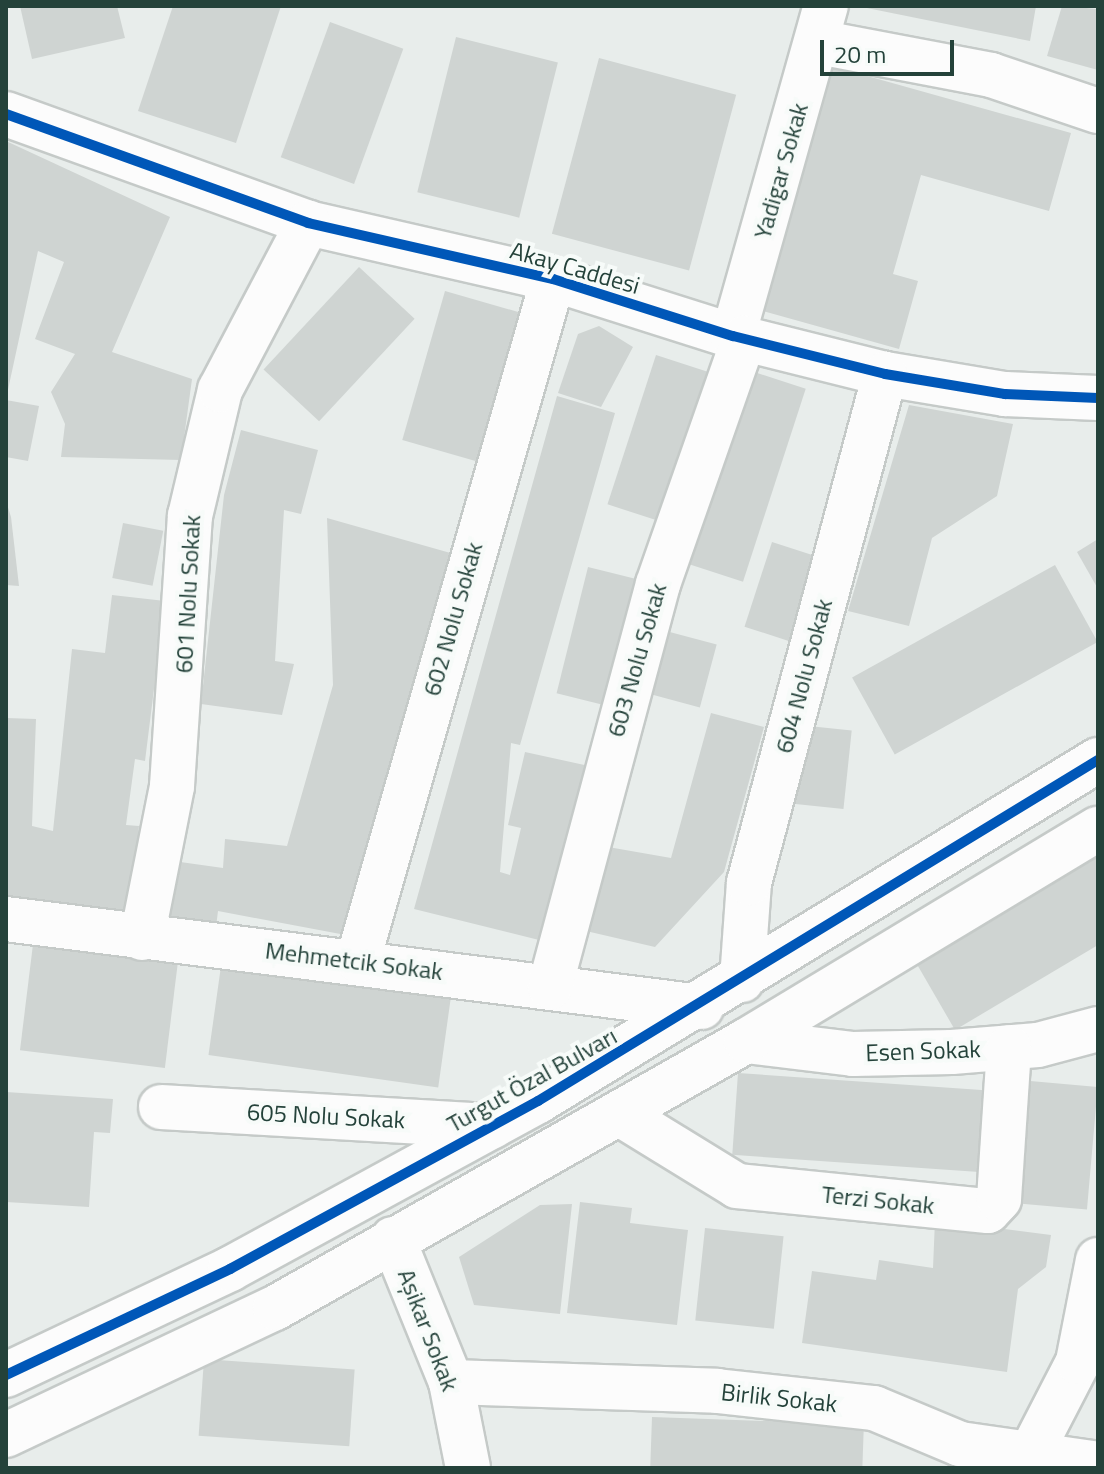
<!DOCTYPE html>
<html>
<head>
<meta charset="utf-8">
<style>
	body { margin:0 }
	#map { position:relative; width:1104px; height:1474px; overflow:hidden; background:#e8edeb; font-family:"Titillium Web",sans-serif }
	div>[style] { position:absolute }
	.building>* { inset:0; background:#cfd4d2; transform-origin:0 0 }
	.roads { filter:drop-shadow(2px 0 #c5cac8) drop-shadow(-2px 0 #c5cac8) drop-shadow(0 2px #c5cac8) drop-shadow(0 -2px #c5cac8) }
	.minor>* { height:44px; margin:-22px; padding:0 22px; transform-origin:22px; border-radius:22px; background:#fcfcfc }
	.cycleway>* { height:10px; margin:-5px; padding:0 5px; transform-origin:5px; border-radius:5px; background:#0057b8 }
	span { translate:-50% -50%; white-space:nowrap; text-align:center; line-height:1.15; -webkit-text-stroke:8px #f7fbf9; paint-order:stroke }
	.street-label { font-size:24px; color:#24423a }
	.frame { position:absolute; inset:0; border:8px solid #24423a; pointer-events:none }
	.scale { position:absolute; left:820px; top:40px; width:134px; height:36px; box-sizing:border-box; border:4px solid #24423a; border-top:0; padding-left:10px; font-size:24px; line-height:28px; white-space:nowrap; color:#24423a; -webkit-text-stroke:6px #f7fbf9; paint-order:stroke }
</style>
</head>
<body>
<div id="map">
	<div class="building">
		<i style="clip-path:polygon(20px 6px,117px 6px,125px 38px,32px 59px)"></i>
		<i style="clip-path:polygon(173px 6px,281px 6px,236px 143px,138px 111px)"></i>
		<i style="clip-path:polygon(857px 6px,1036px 6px,1030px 41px)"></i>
		<i style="clip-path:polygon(1062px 6px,1098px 9px,1098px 70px,1047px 56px)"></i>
		<i style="left:330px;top:22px;width:78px;height:144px;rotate:20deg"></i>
		<i style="left:456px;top:37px;width:105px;height:160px;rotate:14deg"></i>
		<i style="left:599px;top:58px;width:142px;height:182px;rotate:15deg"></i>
		<i style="clip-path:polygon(828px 65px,1071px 133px,1049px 211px,921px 175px,893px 274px,918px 281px,899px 349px,759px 310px)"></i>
		<i style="clip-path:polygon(6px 141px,170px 217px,112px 352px,192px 379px,181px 460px,61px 457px,65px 424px,51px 392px,75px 354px,35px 339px,64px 262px,38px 251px,6px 399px)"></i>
		<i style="left:359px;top:267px;width:76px;height:140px;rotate:43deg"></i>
		<i style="left:445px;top:291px;width:78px;height:155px;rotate:16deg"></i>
		<i style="clip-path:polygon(599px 326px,633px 347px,601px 407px,558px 393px,578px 334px)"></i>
		<i style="left:656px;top:355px;width:68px;height:157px;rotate:18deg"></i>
		<i style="left:742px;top:368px;width:67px;height:203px;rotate:18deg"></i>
		<i style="clip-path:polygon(557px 396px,615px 413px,520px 745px,511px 743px,500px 872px,510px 875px,521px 828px,508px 825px,525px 752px,589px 766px,562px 885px,553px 885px,539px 940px,414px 909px)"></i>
		<i style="clip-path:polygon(6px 400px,39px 406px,28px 461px,6px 457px)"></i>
		<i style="clip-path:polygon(909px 405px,1013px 424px,997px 496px,932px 538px,909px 626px,848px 611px)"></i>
		<i style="clip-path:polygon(241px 430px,318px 450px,301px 514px,284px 510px,275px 661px,294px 664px,282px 715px,201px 704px,224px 495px)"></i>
		<i style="clip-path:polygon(6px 501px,11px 517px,19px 586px,6px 585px)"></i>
		<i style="clip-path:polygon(327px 518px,454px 554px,382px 792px,351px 936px,218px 911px,216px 927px,158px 919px,166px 860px,223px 868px,225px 839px,287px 846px,333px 685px)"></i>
		<i style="left:123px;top:523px;width:41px;height:56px;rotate:11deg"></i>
		<i style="clip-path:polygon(1098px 539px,1098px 589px,1077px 552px)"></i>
		<i style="left:772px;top:542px;width:48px;height:89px;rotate:18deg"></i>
		<i style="left:1055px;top:565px;width:88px;height:232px;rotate:61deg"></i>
		<i style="left:588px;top:567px;width:58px;height:130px;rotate:14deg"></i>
		<i style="clip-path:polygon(112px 595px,165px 601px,145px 761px,135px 759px,126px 825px,139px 826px,129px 916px,6px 904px,6px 718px,36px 719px,32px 826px,53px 831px,72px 649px,105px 653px)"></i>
		<i style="left:651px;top:627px;width:68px;height:65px;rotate:15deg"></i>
		<i style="clip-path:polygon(711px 713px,764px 727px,724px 872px,655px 947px,573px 928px,591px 844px,671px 858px)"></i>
		<i style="left:799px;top:725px;width:53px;height:79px;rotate:6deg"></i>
		<i style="clip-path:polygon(1098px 842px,1098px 945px,955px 1030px,911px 954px)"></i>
		<i style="left:34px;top:936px;width:146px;height:115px;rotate:7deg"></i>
		<i style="left:221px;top:966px;width:232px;height:90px;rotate:8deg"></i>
		<i style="left:738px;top:1073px;width:262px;height:82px;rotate:4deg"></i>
		<i style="left:1019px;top:1080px;width:79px;height:123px;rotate:5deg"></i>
		<i style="clip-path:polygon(6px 1092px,113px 1099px,110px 1133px,94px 1132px,89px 1207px,6px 1202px)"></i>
		<i style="clip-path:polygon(580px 1202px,632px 1208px,630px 1223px,688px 1230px,677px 1325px,567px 1313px)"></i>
		<i style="clip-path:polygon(572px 1204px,560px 1314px,474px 1305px,459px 1257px,540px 1205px)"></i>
		<i style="clip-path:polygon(935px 1220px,1051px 1235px,1046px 1267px,1018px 1289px,1007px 1372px,802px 1343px,812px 1271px,876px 1280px,879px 1260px,933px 1268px)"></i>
		<i style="left:705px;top:1228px;width:79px;height:93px;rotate:6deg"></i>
		<i style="left:204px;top:1359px;width:151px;height:77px;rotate:4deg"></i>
		<i style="left:652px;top:1417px;width:212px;height:51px;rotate:2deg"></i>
	</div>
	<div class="roads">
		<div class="minor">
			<i style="left:818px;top:42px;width:176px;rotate:10.8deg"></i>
			<i style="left:991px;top:75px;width:113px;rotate:18.6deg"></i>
			<i style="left:6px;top:114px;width:321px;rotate:19.8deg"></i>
			<i style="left:308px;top:223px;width:251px;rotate:12.9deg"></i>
			<i style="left:553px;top:279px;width:189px;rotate:17.6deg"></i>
			<i style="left:733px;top:336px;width:157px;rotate:14deg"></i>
			<i style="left:885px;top:374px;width:122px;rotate:9.5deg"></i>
			<i style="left:1005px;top:394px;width:93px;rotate:2.5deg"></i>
			<i style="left:733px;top:336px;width:343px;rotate:-74.3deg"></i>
			<i style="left:6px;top:919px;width:701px;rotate:7.22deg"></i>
			<i style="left:142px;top:938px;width:155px;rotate:-78.8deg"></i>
			<i style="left:172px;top:786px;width:271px;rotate:-86.2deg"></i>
			<i style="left:190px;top:516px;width:130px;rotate:-76.6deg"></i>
			<i style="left:220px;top:390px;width:189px;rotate:-62.2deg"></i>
			<i style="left:358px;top:960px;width:708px;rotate:-74.02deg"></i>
			<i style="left:742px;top:980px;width:97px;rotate:-85.9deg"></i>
			<i style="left:749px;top:883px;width:527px;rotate:-75.04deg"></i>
			<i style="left:550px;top:987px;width:417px;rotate:-75deg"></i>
			<i style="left:658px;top:584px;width:261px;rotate:-70.7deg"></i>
			<i style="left:746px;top:1041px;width:108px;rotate:6.9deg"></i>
			<i style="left:853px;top:1054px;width:99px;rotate:-1.2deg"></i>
			<i style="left:952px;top:1052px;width:86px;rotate:-4.7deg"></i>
			<i style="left:1038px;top:1045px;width:62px;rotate:-14.9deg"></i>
			<i style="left:161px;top:1107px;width:332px;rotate:3.3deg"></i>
			<i style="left:620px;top:1114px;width:137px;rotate:31.6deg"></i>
			<i style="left:737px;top:1186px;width:252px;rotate:5.7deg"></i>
			<i style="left:988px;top:1211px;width:16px;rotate:-47deg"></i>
			<i style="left:999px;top:1199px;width:152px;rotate:-86.2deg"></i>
			<i style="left:393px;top:1239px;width:154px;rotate:67.9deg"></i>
			<i style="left:451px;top:1382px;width:88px;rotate:78.8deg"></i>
			<i style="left:6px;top:1375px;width:248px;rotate:-25.3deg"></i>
			<i style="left:230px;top:1269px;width:351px;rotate:-28.6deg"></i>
			<i style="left:538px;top:1101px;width:656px;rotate:-31.34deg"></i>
			<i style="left:451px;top:1382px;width:266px;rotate:1.9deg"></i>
			<i style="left:717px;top:1391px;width:158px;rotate:6.2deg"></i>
			<i style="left:874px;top:1408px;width:93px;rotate:22.7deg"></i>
			<i style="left:960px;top:1444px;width:139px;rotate:8.2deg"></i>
			<i style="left:6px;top:1435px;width:297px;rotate:-25.3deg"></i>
			<i style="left:275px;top:1308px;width:541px;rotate:-29.55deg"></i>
			<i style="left:746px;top:1041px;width:411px;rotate:-31.1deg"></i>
			<i style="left:1029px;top:1457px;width:107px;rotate:-62.7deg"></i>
			<i style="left:1078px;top:1362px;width:104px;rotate:-78.9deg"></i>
		</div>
	</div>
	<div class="cycleway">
		<i style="left:6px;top:114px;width:321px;rotate:19.8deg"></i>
		<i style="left:308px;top:223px;width:251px;rotate:12.9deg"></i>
		<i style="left:553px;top:279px;width:189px;rotate:17.6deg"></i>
		<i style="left:733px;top:336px;width:157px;rotate:14deg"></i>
		<i style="left:885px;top:374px;width:122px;rotate:9.5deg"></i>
		<i style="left:1005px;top:394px;width:93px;rotate:2.5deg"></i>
		<i style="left:6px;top:1375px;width:248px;rotate:-25.3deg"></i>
		<i style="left:230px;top:1269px;width:351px;rotate:-28.6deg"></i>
		<i style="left:538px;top:1101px;width:656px;rotate:-31.34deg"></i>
	</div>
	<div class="street-label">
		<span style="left:781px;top:171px;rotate:-74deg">Yadigar Sokak</span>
		<span style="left:575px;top:268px;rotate:16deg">Akay Caddesi</span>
		<span style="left:188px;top:594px;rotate:-87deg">601 Nolu Sokak</span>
		<span style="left:453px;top:619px;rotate:-74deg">602 Nolu Sokak</span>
		<span style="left:637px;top:660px;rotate:-74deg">603 Nolu Sokak</span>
		<span style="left:804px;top:676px;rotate:-75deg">604 Nolu Sokak</span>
		<span style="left:354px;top:961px;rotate:7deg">Mehmetcik Sokak</span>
		<span style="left:923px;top:1051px;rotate:-2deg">Esen Sokak</span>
		<span style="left:532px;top:1080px;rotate:-29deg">Turgut Özal Bulvarı</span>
		<span style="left:326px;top:1116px;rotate:3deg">605 Nolu Sokak</span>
		<span style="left:878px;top:1200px;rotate:6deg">Terzi Sokak</span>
		<span style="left:428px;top:1330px;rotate:69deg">Aşikar Sokak</span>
		<span style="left:779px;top:1398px;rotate:6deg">Birlik Sokak</span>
	</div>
	<div class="frame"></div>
	<div class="scale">20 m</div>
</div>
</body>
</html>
